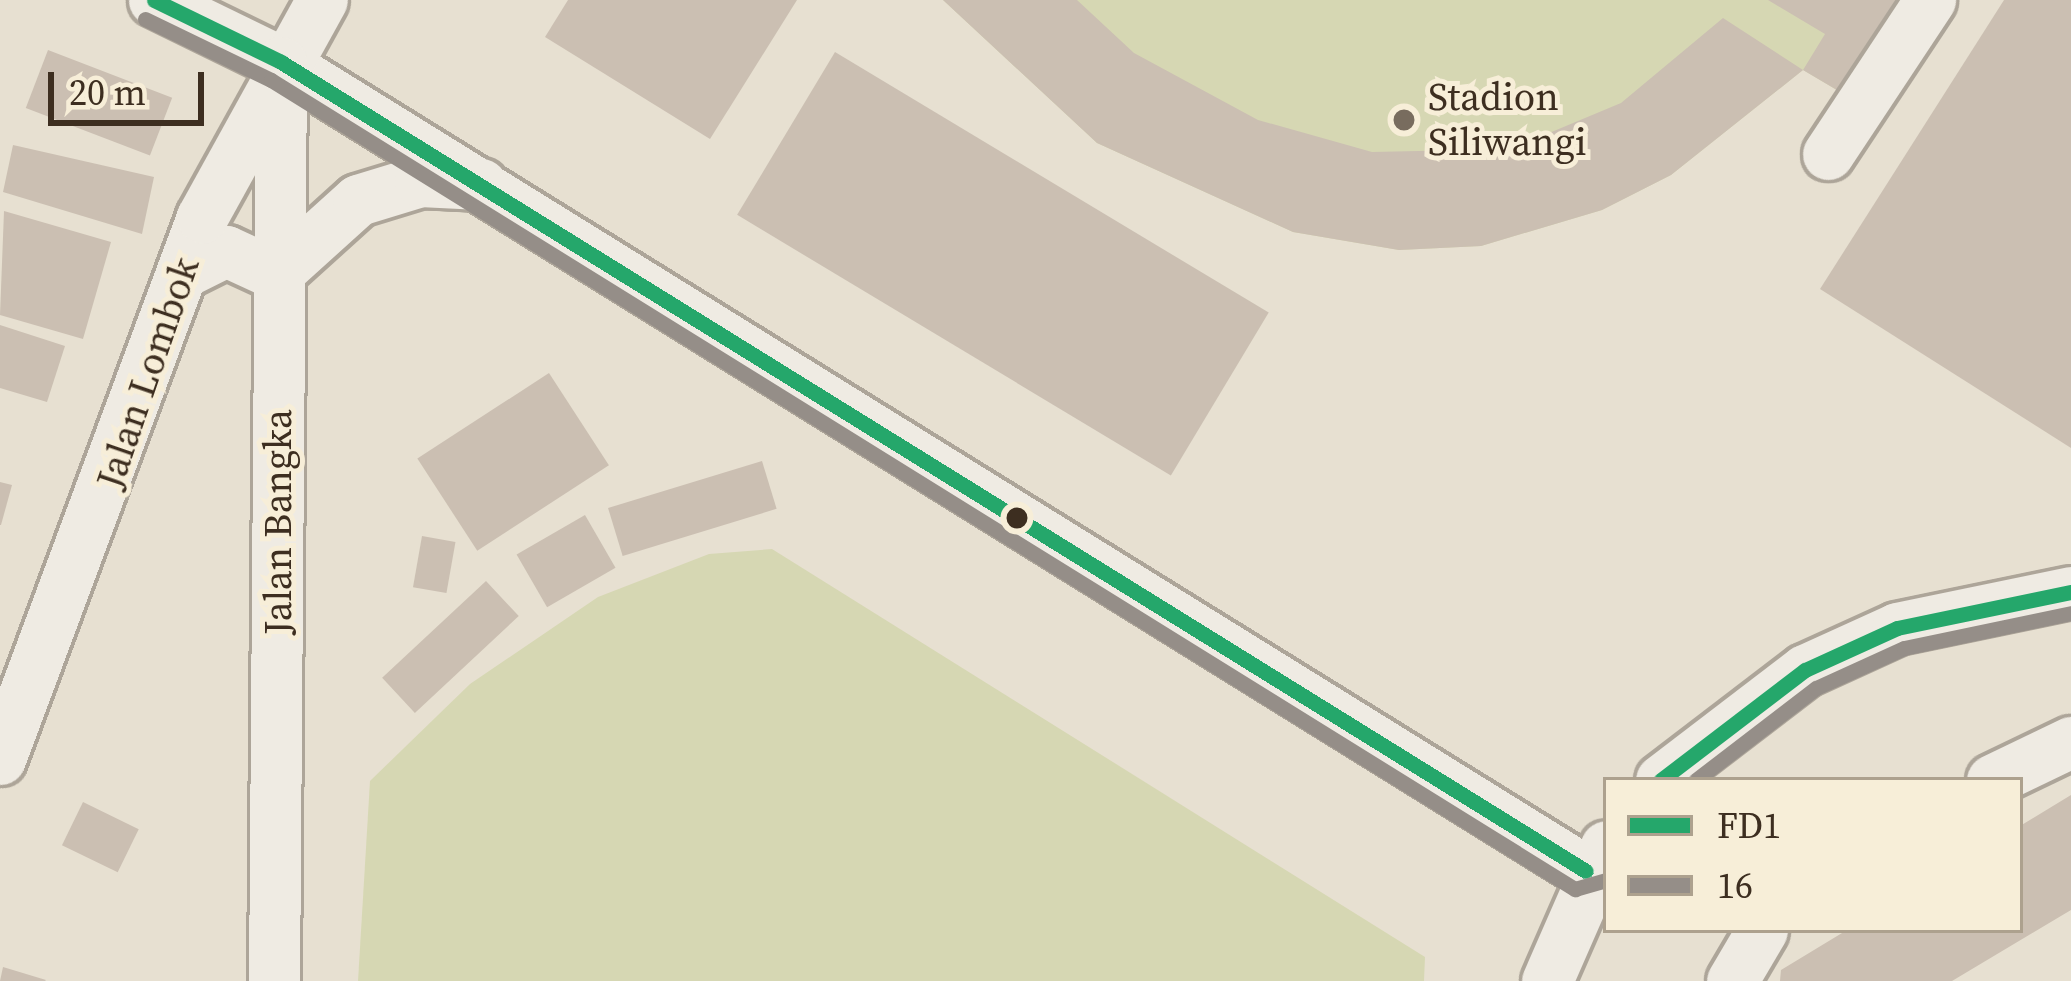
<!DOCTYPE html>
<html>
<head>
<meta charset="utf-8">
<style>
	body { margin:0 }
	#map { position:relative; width:2071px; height:981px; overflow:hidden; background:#e7e0d1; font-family:"Source Serif 4",serif }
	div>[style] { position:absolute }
	.green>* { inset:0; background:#d6d7b3 }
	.building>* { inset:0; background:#cbbfb2; transform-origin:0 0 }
	.roads { filter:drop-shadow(3px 0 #ada599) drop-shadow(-3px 0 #ada599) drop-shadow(0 3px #ada599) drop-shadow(0 -3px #ada599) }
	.minor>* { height:51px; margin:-25.5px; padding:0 25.5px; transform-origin:25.5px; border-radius:25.5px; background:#efebe3 }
	.bus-1>* { height:15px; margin:-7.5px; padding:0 7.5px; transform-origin:7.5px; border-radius:7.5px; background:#25a76b }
	.bus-2>* { height:15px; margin:-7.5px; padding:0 7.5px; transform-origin:7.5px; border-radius:7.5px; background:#958e88 }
	.dots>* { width:33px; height:33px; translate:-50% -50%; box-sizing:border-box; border:6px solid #f7eed8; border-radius:50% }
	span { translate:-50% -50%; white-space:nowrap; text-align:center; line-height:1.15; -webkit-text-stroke:10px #f7eed8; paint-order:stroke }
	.poi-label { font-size:39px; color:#3d2e20 }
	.left { translate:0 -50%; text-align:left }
	.street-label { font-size:39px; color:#3d2e20 }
	.legend { position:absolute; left:1603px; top:777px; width:420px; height:156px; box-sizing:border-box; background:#f7eed8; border:3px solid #ada18e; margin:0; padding:15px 21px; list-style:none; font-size:36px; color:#3d2e20 }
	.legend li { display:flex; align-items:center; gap:24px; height:60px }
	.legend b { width:60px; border:3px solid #ada18e }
	.scale { position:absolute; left:48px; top:72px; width:156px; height:54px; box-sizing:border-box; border:6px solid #3d2e20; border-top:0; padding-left:15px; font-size:36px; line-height:42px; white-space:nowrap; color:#3d2e20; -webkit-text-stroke:9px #f7eed8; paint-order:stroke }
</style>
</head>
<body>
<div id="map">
	<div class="green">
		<i style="clip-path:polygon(943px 0,1906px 0,1847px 96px,1803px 70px,1671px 175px,1602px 210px,1481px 246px,1399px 250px,1293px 232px,1097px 143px)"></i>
		<i style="clip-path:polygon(772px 549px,1425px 957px,1424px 981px,358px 981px,370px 781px,470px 684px,598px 597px,709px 554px)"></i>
	</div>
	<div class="building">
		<i style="clip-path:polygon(568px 0,797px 0,710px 139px,545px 37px)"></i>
		<i style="clip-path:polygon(943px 0,1077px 0,1134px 53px,1258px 120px,1372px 152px,1511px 149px,1621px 103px,1723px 18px,1803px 70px,1825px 34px,1768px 0,1906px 0,1847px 96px,1803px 70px,1671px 175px,1602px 210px,1481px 246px,1399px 250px,1293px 232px,1097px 143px)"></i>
		<i style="clip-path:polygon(2004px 0,2071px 0,2071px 448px,1820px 289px)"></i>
		<i style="left:48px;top:50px;width:133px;height:62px;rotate:21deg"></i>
		<i style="left:835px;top:52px;width:506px;height:190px;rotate:31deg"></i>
		<i style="clip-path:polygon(13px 145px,154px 177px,142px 234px,3px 192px)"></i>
		<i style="clip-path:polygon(4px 211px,111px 242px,83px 339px,0 315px)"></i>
		<i style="clip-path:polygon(0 325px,65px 346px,47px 402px,0 388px)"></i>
		<i style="left:549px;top:373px;width:110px;height:157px;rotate:57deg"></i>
		<i style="left:762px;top:461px;width:50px;height:161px;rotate:73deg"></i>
		<i style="clip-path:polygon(0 482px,12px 485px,1px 525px,0 525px)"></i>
		<i style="left:585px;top:515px;width:61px;height:79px;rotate:60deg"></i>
		<i style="left:422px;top:536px;width:34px;height:52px;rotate:10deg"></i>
		<i style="left:486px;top:581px;width:48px;height:142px;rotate:47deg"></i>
		<i style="clip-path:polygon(2071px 795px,2071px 910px,1952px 981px,1780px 981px,1781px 970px,1847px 930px,2020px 930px,2020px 826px)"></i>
		<i style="left:83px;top:802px;width:62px;height:48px;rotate:26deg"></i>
		<i style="clip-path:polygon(3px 967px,46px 980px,45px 981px,0 981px)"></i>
	</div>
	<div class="roads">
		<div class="minor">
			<i style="left:154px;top:0;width:141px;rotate:26deg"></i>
			<i style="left:281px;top:62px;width:1535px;rotate:31.8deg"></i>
			<i style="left:1828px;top:154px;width:185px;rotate:-56.5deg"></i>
			<i style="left:184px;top:272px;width:47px;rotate:-26.6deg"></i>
			<i style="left:226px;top:251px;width:55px;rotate:24.7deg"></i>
			<i style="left:276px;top:274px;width:110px;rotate:-42.1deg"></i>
			<i style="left:358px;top:200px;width:65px;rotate:-17deg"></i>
			<i style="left:420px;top:181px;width:61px;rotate:2.8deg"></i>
			<i style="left:0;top:759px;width:578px;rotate:-69.56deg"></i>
			<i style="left:202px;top:217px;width:248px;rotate:-61.1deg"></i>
			<i style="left:1661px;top:780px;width:181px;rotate:-37.4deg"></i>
			<i style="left:1805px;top:670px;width:101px;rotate:-24.5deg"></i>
			<i style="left:1897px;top:628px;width:178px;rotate:-11.7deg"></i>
			<i style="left:1992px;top:780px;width:88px;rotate:-25.7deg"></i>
			<i style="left:274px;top:981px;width:919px;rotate:-89.56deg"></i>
			<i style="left:1547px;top:981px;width:147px;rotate:-66.4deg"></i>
			<i style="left:1732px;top:981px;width:59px;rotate:-59.5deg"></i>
		</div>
	</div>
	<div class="bus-1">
		<i style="left:154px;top:0;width:141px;rotate:26deg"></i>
		<i style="left:281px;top:62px;width:1535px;rotate:31.8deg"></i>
		<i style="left:1661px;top:780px;width:181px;rotate:-37.4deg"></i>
		<i style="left:1805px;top:670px;width:101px;rotate:-24.5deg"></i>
		<i style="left:1897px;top:628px;width:178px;rotate:-11.7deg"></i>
	</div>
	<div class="bus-2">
		<i style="left:145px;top:19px;width:140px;rotate:25.8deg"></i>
		<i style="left:271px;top:80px;width:1535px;rotate:31.82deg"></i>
		<i style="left:1575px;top:889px;width:32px;rotate:-16deg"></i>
		<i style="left:1696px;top:780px;width:151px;rotate:-37.5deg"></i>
		<i style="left:1816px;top:688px;width:97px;rotate:-24.4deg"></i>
		<i style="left:1904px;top:648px;width:171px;rotate:-11.8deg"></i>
	</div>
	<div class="dots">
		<i style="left:1404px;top:120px;background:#786c5e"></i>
		<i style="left:1017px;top:518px;background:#3d2e20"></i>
	</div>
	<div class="poi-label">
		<span class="left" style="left:1428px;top:120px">Stadion<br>Siliwangi</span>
	</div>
	<div class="street-label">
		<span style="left:148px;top:373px;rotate:-71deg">Jalan Lombok</span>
		<span style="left:278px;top:522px;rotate:-90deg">Jalan Bangka</span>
	</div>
	<ul class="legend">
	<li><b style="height:15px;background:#25a76b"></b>FD1</li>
	<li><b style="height:15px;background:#958e88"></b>16</li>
	</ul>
	<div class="scale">20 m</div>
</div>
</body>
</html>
